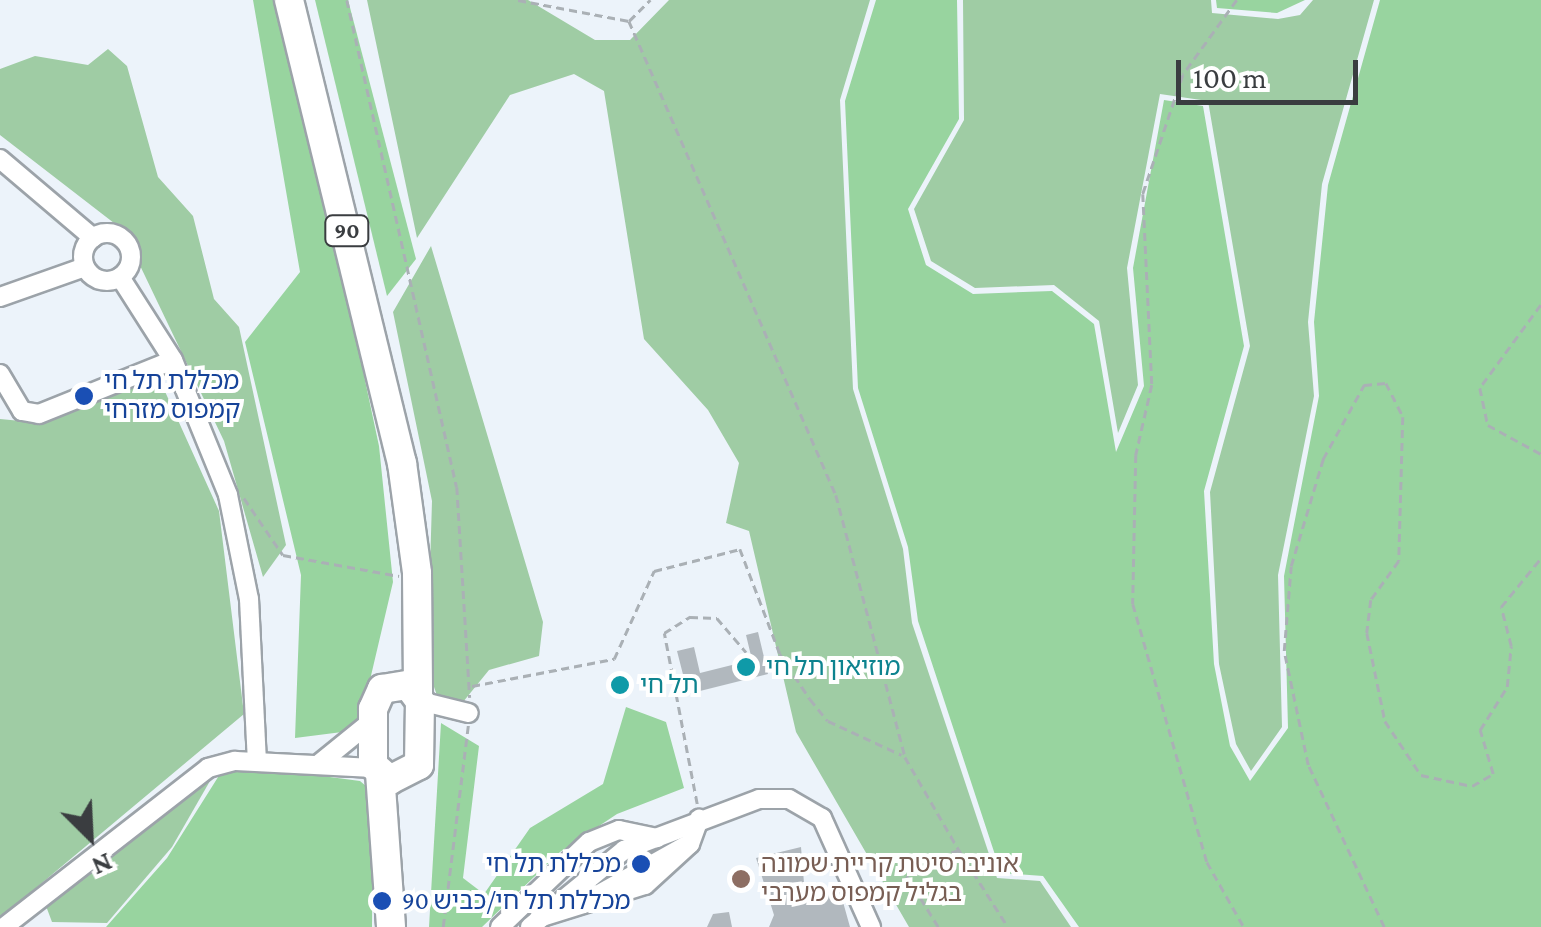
<!DOCTYPE html>
<html>
<head>
<meta charset="utf-8">
<style>
	body { margin:0 }
	#map { position:relative; width:1541px; height:927px; overflow:hidden; background:#ecf3fa; font-family:"Crimson Pro","Noto Sans Hebrew",serif }
	div>[style] { position:absolute }
	.green>* { inset:0; background:#9fcca4 }
	.forest>* { inset:0; background:#98d49f }
	.building>* { inset:0; background:#b1b8be }
	.path>* { height:2.5px; margin-top:-1.25px; transform-origin:0; background:repeating-linear-gradient(90deg,#aab0b5 0 8px,transparent 0 13px) }
	.roads { filter:drop-shadow(2px 0 #9ca3a9) drop-shadow(-2px 0 #9ca3a9) drop-shadow(0 2px #9ca3a9) drop-shadow(0 -2px #9ca3a9) }
	.minor>* { height:18px; margin:-9px; padding:0 9px; transform-origin:9px; border-radius:9px; background:#fff }
	.minor>.ring { margin:-9px; padding:0; box-sizing:content-box; background:none; border:18px solid #fff; border-radius:50% }
	.highway>* { height:28px; margin:-14px; padding:0 14px; transform-origin:14px; border-radius:14px; background:#fff }
	.dots>* { width:28px; height:28px; translate:-50% -50%; box-sizing:border-box; border:5px solid #fff; border-radius:50% }
	span { translate:-50% -50%; white-space:nowrap; text-align:center; line-height:1.15; -webkit-text-stroke:8px #fff; paint-order:stroke }
	.shield-label span { padding:2px 8px; background:#fff; border:2px solid; border-radius:8px; -webkit-text-stroke-width:0 }
	.shield-label { font-size:22px; color:#3a3d40; font-weight:700 }
	.transit-label { font-size:25px; color:#164399 }
	.left { translate:0 -50%; text-align:left }
	.right { translate:-100% -50%; text-align:right }
	.culture-label { font-size:25px; color:#0d838f }
	.education-label { font-size:25px; color:#785e54 }
	.north { position:absolute; left:40px; top:787px; width:100px; height:100px; -webkit-text-stroke:8px #fff; paint-order:stroke; rotate:156deg; font-size:28px; font-weight:700; line-height:40px; text-align:center; color:#3a3d40 }
	.north::after { content:''; display:block; margin:auto; width:35px; height:45px; background:#3a3d40; clip-path:polygon(50% 0,100% 100%,50% 72%,0 100%) }
	.scale { position:absolute; left:1176px; top:60px; width:182px; height:45px; box-sizing:border-box; border:5px solid #3a3d40; border-top:0; padding-left:12px; font-size:30px; line-height:35px; white-space:nowrap; color:#3a3d40; -webkit-text-stroke:8px #fff; paint-order:stroke }
</style>
</head>
<body>
<div id="map">
	<div class="green">
		<i style="clip-path:polygon(367px 0,528px 0,595px 40px,630px 40px,669px 0,870px 0,840px 100px,853px 389px,903px 549px,912px 623px,997px 878px,1040px 881px,1071px 927px,909px 927px,796px 732px,749px 531px,726px 523px,739px 463px,708px 410px,644px 339px,604px 91px,574px 74px,510px 95px,417px 238px)"></i>
		<i style="clip-path:polygon(963px 0,1211px 0,1212px 13px,1278px 19px,1300px 15px,1313px 0,1374px 0,1322px 184px,1308px 322px,1314px 396px,1278px 575px,1282px 727px,1251px 771px,1236px 744px,1219px 664px,1210px 492px,1250px 346px,1208px 101px,1160px 94px,1127px 268px,1138px 385px,1118px 433px,1099px 321px,1054px 285px,975px 288px,931px 261px,914px 209px,964px 120px)"></i>
		<i style="clip-path:polygon(108px 49px,127px 66px,158px 177px,193px 216px,214px 299px,239px 327px,286px 545px,263px 577px,224px 441px,123px 230px,0 135px,0 69px,35px 56px,88px 65px)"></i>
		<i style="clip-path:polygon(431px 246px,543px 622px,539px 656px,489px 670px,463px 702px,440px 704px,427px 667px,432px 501px,393px 312px)"></i>
		<i style="clip-path:polygon(158px 376px,219px 511px,244px 714px,0 918px,0 419px,42px 423px)"></i>
		<i style="clip-path:polygon(214px 774px,172px 847px,107px 923px,52px 922px,46px 906px)"></i>
	</div>
	<div class="forest">
		<i style="clip-path:polygon(253px 0,284px 0,379px 446px,393px 582px,362px 714px,350px 731px,295px 738px,301px 575px,245px 342px,300px 272px)"></i>
		<i style="clip-path:polygon(315px 0,348px 0,416px 259px,387px 296px)"></i>
		<i style="clip-path:polygon(876px 0,957px 0,959px 119px,908px 209px,926px 265px,973px 294px,1052px 291px,1094px 324px,1116px 452px,1144px 386px,1133px 268px,1164px 100px,1203px 106px,1244px 346px,1204px 491px,1214px 664px,1230px 746px,1250px 781px,1288px 728px,1284px 576px,1319px 396px,1314px 322px,1328px 185px,1380px 0,1541px 0,1541px 927px,1079px 927px,1043px 876px,1001px 873px,918px 621px,908px 547px,858px 388px,845px 101px)"></i>
		<i style="clip-path:polygon(1216px 0,1305px 0,1277px 13px,1217px 8px)"></i>
		<i style="clip-path:polygon(626px 707px,666px 722px,684px 788px,617px 814px,560px 852px,482px 927px,429px 927px,441px 723px,479px 746px,463px 878px,484px 894px,530px 828px,603px 784px)"></i>
		<i style="clip-path:polygon(262px 768px,360px 781px,373px 792px,372px 927px,106px 927px,167px 858px,220px 774px)"></i>
	</div>
	<div class="building">
		<i style="clip-path:polygon(758px 632px,768px 674px,688px 694px,677px 651px,694px 647px,700px 673px,752px 660px,746px 635px)"></i>
		<i style="clip-path:polygon(801px 847px,805px 895px,838px 884px,850px 927px,769px 927px,774px 915px,756px 858px)"></i>
		<i style="clip-path:polygon(729px 912px,732px 927px,707px 927px,713px 914px)"></i>
	</div>
	<div class="path">
		<i style="left:347px;top:0;width:499px;rotate:77.3deg"></i>
		<i style="left:457px;top:487px;width:211px;rotate:86.5deg"></i>
		<i style="left:518px;top:0;width:113px;rotate:10.7deg"></i>
		<i style="left:629px;top:21px;width:30px;rotate:-45deg"></i>
		<i style="left:1237px;top:0;width:92px;rotate:125.8deg"></i>
		<i style="left:1183px;top:75px;width:126px;rotate:108.6deg"></i>
		<i style="left:1143px;top:194px;width:191px;rotate:87.3deg"></i>
		<i style="left:1152px;top:385px;width:72px;rotate:102.9deg"></i>
		<i style="left:1136px;top:455px;width:149px;rotate:91.2deg"></i>
		<i style="left:1133px;top:604px;width:268px;rotate:74deg"></i>
		<i style="left:1207px;top:862px;width:75px;rotate:60.4deg"></i>
		<i style="left:629px;top:21px;width:517px;rotate:66.41deg"></i>
		<i style="left:836px;top:495px;width:271px;rotate:75.2deg"></i>
		<i style="left:905px;top:757px;width:108px;rotate:59.9deg"></i>
		<i style="left:1541px;top:305px;width:103px;rotate:126.3deg"></i>
		<i style="left:1480px;top:388px;width:38px;rotate:78deg"></i>
		<i style="left:1488px;top:425px;width:60px;rotate:28.7deg"></i>
		<i style="left:244px;top:498px;width:69px;rotate:55.6deg"></i>
		<i style="left:283px;top:555px;width:118px;rotate:10.3deg"></i>
		<i style="left:472px;top:686px;width:145px;rotate:-10.8deg"></i>
		<i style="left:614px;top:659px;width:97px;rotate:-65.6deg"></i>
		<i style="left:654px;top:571px;width:89px;rotate:-14.3deg"></i>
		<i style="left:740px;top:549px;width:112px;rotate:69.1deg"></i>
		<i style="left:780px;top:654px;width:54px;rotate:56.3deg"></i>
		<i style="left:810px;top:699px;width:28px;rotate:51deg"></i>
		<i style="left:828px;top:721px;width:81px;rotate:24.7deg"></i>
		<i style="left:697px;top:804px;width:174px;rotate:-100.9deg"></i>
		<i style="left:664px;top:633px;width:31px;rotate:-32deg"></i>
		<i style="left:690px;top:617px;width:27px;rotate:2deg"></i>
		<i style="left:717px;top:618px;width:45px;rotate:49.5deg"></i>
		<i style="left:443px;top:927px;width:203px;rotate:-82.9deg"></i>
		<i style="left:938px;top:927px;width:68px;rotate:-121.8deg"></i>
		<i style="left:902px;top:869px;width:60px;rotate:-18.4deg"></i>
		<i style="left:959px;top:850px;width:91px;rotate:57.5deg"></i>
		<i style="left:1384px;top:927px;width:179px;rotate:-115.1deg"></i>
		<i style="left:1308px;top:765px;width:116px;rotate:-101.9deg"></i>
		<i style="left:1284px;top:651px;width:85px;rotate:-85.3deg"></i>
		<i style="left:1291px;top:566px;width:112px;rotate:-73.3deg"></i>
		<i style="left:1323px;top:459px;width:85px;rotate:-61deg"></i>
		<i style="left:1364px;top:385px;width:22px;rotate:-5deg"></i>
		<i style="left:1386px;top:383px;width:38px;rotate:63deg"></i>
		<i style="left:1403px;top:417px;width:144px;rotate:91.6deg"></i>
		<i style="left:1399px;top:561px;width:48px;rotate:125.7deg"></i>
		<i style="left:1371px;top:600px;width:33px;rotate:97deg"></i>
		<i style="left:1367px;top:633px;width:90px;rotate:78.4deg"></i>
		<i style="left:1385px;top:721px;width:65px;rotate:56.3deg"></i>
		<i style="left:1421px;top:775px;width:52px;rotate:12.2deg"></i>
		<i style="left:1472px;top:786px;width:24px;rotate:-30deg"></i>
		<i style="left:1493px;top:774px;width:46px;rotate:-106.5deg"></i>
		<i style="left:1480px;top:730px;width:51px;rotate:-57.9deg"></i>
		<i style="left:1507px;top:687px;width:41px;rotate:-84.4deg"></i>
		<i style="left:1511px;top:646px;width:40px;rotate:-104.4deg"></i>
		<i style="left:1501px;top:607px;width:63px;rotate:-50.8deg"></i>
	</div>
	<div class="roads">
		<div class="minor">
			<i style="left:0;top:159px;width:122px;rotate:40.3deg"></i>
			<i class="ring" style="left:83px;top:233px;width:30px;height:30px"></i>
			<i style="left:120px;top:277px;width:98px;rotate:57.4deg"></i>
			<i style="left:173px;top:360px;width:146px;rotate:67.8deg"></i>
			<i style="left:228px;top:495px;width:106px;rotate:78.6deg"></i>
			<i style="left:249px;top:599px;width:162px;rotate:87.2deg"></i>
			<i style="left:0;top:297px;width:90px;rotate:-19.4deg"></i>
			<i style="left:0;top:374px;width:43px;rotate:59.3deg"></i>
			<i style="left:22px;top:411px;width:17px;rotate:10deg"></i>
			<i style="left:39px;top:414px;width:144px;rotate:-21.9deg"></i>
			<i style="left:420px;top:701px;width:50px;rotate:13.8deg"></i>
			<i style="left:320px;top:763px;width:68px;rotate:-39.1deg"></i>
			<i style="left:590px;top:899px;width:109px;rotate:-29.2deg"></i>
			<i style="left:539px;top:918px;width:111px;rotate:-17.3deg"></i>
			<i style="left:645px;top:885px;width:61px;rotate:-42.3deg"></i>
			<i style="left:690px;top:844px;width:27px;rotate:-70deg"></i>
			<i style="left:4px;top:927px;width:259px;rotate:-37.9deg"></i>
			<i style="left:208px;top:768px;width:28px;rotate:-15deg"></i>
			<i style="left:235px;top:761px;width:139px;rotate:2.9deg"></i>
			<i style="left:500px;top:927px;width:123px;rotate:-43.7deg"></i>
			<i style="left:589px;top:842px;width:32px;rotate:-22deg"></i>
			<i style="left:619px;top:830px;width:39px;rotate:12deg"></i>
			<i style="left:530px;top:927px;width:122px;rotate:-39.3deg"></i>
			<i style="left:624px;top:850px;width:144px;rotate:-20.7deg"></i>
			<i style="left:759px;top:799px;width:30px"></i>
			<i style="left:789px;top:799px;width:38px;rotate:30deg"></i>
			<i style="left:822px;top:818px;width:120px;rotate:65.8deg"></i>
		</div>
		<div class="highway">
			<i style="left:289px;top:0;width:477px;rotate:76.3deg"></i>
			<i style="left:402px;top:463px;width:111px;rotate:82.2deg"></i>
			<i style="left:417px;top:573px;width:121px;rotate:89.5deg"></i>
			<i style="left:408px;top:685px;width:20px;rotate:53deg"></i>
			<i style="left:420px;top:701px;width:64px;rotate:90.9deg"></i>
			<i style="left:419px;top:765px;width:33px;rotate:153deg"></i>
			<i style="left:390px;top:780px;width:23px;rotate:-139deg"></i>
			<i style="left:373px;top:765px;width:56px;rotate:-90deg"></i>
			<i style="left:373px;top:709px;width:22px;rotate:-66deg"></i>
			<i style="left:382px;top:689px;width:26px;rotate:-9deg"></i>
			<i style="left:380px;top:773px;width:154px;rotate:85.9deg"></i>
		</div>
	</div>
	<div class="dots">
		<i style="left:84px;top:396px;background:#1a4fb4"></i>
		<i style="left:746px;top:667px;background:#0f9aa8"></i>
		<i style="left:620px;top:685px;background:#0f9aa8"></i>
		<i style="left:641px;top:864px;background:#1a4fb4"></i>
		<i style="left:741px;top:879px;background:#8d6e63"></i>
		<i style="left:382px;top:901px;background:#1a4fb4"></i>
	</div>
	<div class="shield-label">
		<span style="left:347px;top:231px">90</span>
	</div>
	<div class="transit-label">
		<span class="left" style="left:104px;top:396px">מכללת תל חי<br>קמפוס מזרחי</span>
		<span class="right" style="left:621px;top:864px">מכללת תל חי</span>
		<span class="left" style="left:402px;top:901px">מכללת תל חי/כביש 90</span>
	</div>
	<div class="culture-label">
		<span class="left" style="left:766px;top:667px">מוזיאון תל חי</span>
		<span class="left" style="left:640px;top:685px">תל חי</span>
	</div>
	<div class="education-label">
		<span class="left" style="left:761px;top:879px">אוניברסיטת קריית שמונה<br>בגליל קמפוס מערבי</span>
	</div>
	<div class="north">N</div>
	<div class="scale">100 m</div>
</div>
</body>
</html>
